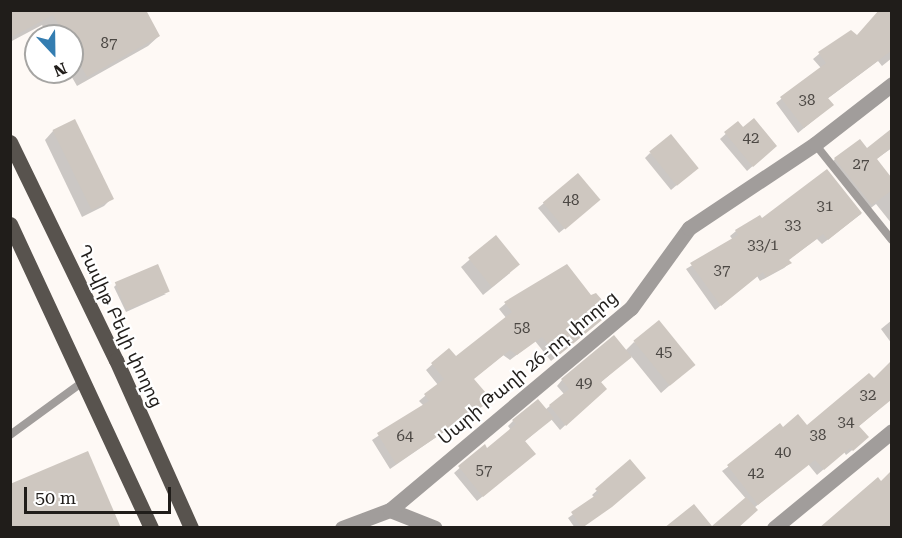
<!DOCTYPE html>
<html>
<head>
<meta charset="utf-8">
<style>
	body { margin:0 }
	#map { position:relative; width:902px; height:538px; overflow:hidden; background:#fef9f5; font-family:"Roboto Serif","Noto Sans Armenian",serif }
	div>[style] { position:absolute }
	.shadow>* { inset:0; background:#0003 }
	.building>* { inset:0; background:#cec7c0; transform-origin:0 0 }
	.service>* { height:8px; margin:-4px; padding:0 4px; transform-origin:4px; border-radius:4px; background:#a19d9b }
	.minor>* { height:15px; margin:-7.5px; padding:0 7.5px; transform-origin:7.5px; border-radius:7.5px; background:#a19d9b }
	.primary>* { height:15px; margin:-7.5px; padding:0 7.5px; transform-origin:7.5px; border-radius:7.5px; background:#58534e }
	span { translate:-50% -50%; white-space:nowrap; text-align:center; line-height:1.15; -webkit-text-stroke:4.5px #fff; paint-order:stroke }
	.number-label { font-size:15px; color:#4c4844 }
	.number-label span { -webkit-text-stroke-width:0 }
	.street-label { font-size:18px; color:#201d1a }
	.frame { position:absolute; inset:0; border:12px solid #201d1a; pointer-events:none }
	.north { position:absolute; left:24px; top:24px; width:60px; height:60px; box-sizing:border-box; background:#fff; border:2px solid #a6a5a3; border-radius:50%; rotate:158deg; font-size:16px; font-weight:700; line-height:24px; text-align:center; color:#201d1a }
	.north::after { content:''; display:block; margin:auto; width:21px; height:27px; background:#347db1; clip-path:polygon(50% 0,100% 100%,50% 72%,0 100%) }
	.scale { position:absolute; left:24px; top:487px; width:147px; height:27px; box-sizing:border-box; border:3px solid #201d1a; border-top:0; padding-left:8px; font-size:18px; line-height:21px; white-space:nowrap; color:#201d1a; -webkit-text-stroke:4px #fff; paint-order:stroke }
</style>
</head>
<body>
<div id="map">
	<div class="shadow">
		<i style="clip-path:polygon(10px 10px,145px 10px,159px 36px,148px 46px,77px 86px,69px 72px,72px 72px,72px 36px,49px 36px,42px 25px,10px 42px)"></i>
		<i style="clip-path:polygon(881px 10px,892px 10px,892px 58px,882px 66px,878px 61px,827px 99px,832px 105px,798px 133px,776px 103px,821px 68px,813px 59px,819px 54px,851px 32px,853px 42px)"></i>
		<i style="clip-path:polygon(74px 121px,112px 198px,104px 206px,82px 217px,45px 140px,53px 131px)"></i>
		<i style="clip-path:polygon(738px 123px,770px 151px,747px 171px,720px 139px)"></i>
		<i style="clip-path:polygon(892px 131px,892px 148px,876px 159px,892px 180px,892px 224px,876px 204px,867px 211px,830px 164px,835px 159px,867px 150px)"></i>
		<i style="clip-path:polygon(650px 153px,691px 173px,671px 190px,645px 158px)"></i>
		<i style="clip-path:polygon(827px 172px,861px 214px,822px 244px,817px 239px,788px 260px,790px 263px,784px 268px,760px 281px,757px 276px,715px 310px,686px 269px,733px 240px,730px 236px,736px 231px,762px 220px)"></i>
		<i style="clip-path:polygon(578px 175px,593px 205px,559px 233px,538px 208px)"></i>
		<i style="clip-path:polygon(496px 237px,510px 273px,483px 295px,461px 267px)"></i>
		<i style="clip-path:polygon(567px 266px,590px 297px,607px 308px,597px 317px,594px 326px,551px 361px,535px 341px,510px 360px,503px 355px,473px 379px,490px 400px,390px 469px,372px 440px,424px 406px,419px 401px,438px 385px,426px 370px,448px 350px,456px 358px,507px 319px,499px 309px,505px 304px)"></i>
		<i style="clip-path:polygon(116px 285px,166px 294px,126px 312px,114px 287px)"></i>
		<i style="clip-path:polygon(892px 320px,892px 344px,881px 329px)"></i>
		<i style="clip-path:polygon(634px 342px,685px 372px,661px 393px,631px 356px,600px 383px,599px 394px,560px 430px,551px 419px,524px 442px,529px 459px,477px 501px,454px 473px,484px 446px,487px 450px,511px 430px,508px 426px,513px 421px,545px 410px,564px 394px,557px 386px,562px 380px,625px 351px)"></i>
		<i style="clip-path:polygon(892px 363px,892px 398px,858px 427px,861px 443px,846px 455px,844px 452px,817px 475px,808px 464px,754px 508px,722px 471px,783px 429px,806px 427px,873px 380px)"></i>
		<i style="clip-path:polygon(630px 461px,582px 528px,575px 528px,568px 518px,595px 498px,592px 495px)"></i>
		<i style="clip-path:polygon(892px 473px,892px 528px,822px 528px,881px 483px)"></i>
	</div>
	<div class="building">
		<i style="clip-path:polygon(10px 10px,146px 10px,160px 36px,87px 77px,72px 49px,72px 36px,65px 36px,53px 15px,10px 38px)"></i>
		<i style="clip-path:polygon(879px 10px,891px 10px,891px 51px,828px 98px,834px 105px,804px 128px,780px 97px,826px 63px,818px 52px,851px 30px,857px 35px)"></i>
		<i style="clip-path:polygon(754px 118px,777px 146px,753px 167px,724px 132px,738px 121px,743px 127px)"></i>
		<i style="left:75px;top:119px;width:89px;height:25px;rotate:64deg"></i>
		<i style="clip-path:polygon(891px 129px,891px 148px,877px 159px,891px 177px,891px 191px,872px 205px,834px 158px,860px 139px,867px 148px)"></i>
		<i style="left:671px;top:134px;width:44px;height:28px;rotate:51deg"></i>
		<i style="clip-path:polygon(827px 169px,862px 213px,828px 240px,823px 234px,789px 260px,792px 263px,766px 277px,763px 272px,721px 306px,690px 263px,738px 235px,735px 230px,760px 215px,762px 218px)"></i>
		<i style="left:578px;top:173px;width:35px;height:46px;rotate:50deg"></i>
		<i style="left:496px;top:235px;width:38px;height:36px;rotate:51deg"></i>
		<i style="left:158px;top:264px;width:30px;height:47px;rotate:67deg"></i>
		<i style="clip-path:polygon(567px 264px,591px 295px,596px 293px,609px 308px,598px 316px,602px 320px,558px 356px,542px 337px,517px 355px,510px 350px,474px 379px,492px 400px,396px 464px,377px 433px,429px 401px,424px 394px,444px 379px,431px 363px,449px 348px,456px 356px,512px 312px,504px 302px)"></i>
		<i style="left:659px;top:320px;width:58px;height:33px;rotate:51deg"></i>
		<i style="clip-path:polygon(614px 335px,632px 357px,601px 382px,607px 389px,566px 426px,549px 405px,569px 389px,561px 379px)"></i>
		<i style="clip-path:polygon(891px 361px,891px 400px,859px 426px,869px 437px,853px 451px,850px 448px,824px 470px,815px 460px,758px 505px,727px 465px,780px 423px,783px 427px,798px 414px,807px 425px,869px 373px,874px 378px)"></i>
		<i style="clip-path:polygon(538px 399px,554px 418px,525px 441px,536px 454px,483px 497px,458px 466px,485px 444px,487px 448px,516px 424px,512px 420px)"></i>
		<i style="clip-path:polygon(88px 451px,121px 528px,10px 528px,10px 484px)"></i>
		<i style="clip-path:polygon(630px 459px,646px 478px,612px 507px,582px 528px,571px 512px,599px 493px,595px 489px)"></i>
		<i style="clip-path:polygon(891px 471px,891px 528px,819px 528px,878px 477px,881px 481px)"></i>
		<i style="clip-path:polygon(746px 497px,758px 510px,738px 528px,664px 528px,694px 504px,712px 526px)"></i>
	</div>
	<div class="service">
		<i style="left:815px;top:144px;width:123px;rotate:51.3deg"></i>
		<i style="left:10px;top:435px;width:92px;rotate:-36.1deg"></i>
	</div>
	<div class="minor">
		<i style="left:390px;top:510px;width:48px;rotate:21.8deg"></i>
		<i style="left:342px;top:528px;width:51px;rotate:-20.6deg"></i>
		<i style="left:390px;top:510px;width:314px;rotate:-40deg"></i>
		<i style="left:631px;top:308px;width:99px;rotate:-54.1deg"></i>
		<i style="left:689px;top:228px;width:151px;rotate:-33.7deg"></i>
		<i style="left:815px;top:144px;width:98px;rotate:-37.9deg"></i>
		<i style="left:774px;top:528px;width:153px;rotate:-39.4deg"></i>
	</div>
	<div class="primary">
		<i style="left:10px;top:142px;width:242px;rotate:64.1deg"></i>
		<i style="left:116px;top:360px;width:184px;rotate:65.9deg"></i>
		<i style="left:10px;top:224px;width:335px;rotate:65.1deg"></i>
	</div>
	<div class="number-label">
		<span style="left:109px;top:44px">87</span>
		<span style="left:807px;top:101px">38</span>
		<span style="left:751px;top:139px">42</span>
		<span style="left:861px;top:165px">27</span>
		<span style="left:571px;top:201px">48</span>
		<span style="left:825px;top:207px">31</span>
		<span style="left:793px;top:226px">33</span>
		<span style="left:763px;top:246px">33/1</span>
		<span style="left:722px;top:271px">37</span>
		<span style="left:522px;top:329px">58</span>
		<span style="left:664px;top:353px">45</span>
		<span style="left:584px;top:384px">49</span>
		<span style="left:868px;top:396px">32</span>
		<span style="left:846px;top:423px">34</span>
		<span style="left:818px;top:436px">38</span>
		<span style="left:405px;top:437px">64</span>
		<span style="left:783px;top:453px">40</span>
		<span style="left:484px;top:471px">57</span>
		<span style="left:756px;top:474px">42</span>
	</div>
	<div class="street-label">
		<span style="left:120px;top:326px;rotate:65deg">Դավիթ Բեկի փողոց</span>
		<span style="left:528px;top:368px;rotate:-40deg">Սարի Թաղի 26-րդ փողոց</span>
	</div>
	<div class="frame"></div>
	<div class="north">N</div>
	<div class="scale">50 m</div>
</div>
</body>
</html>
